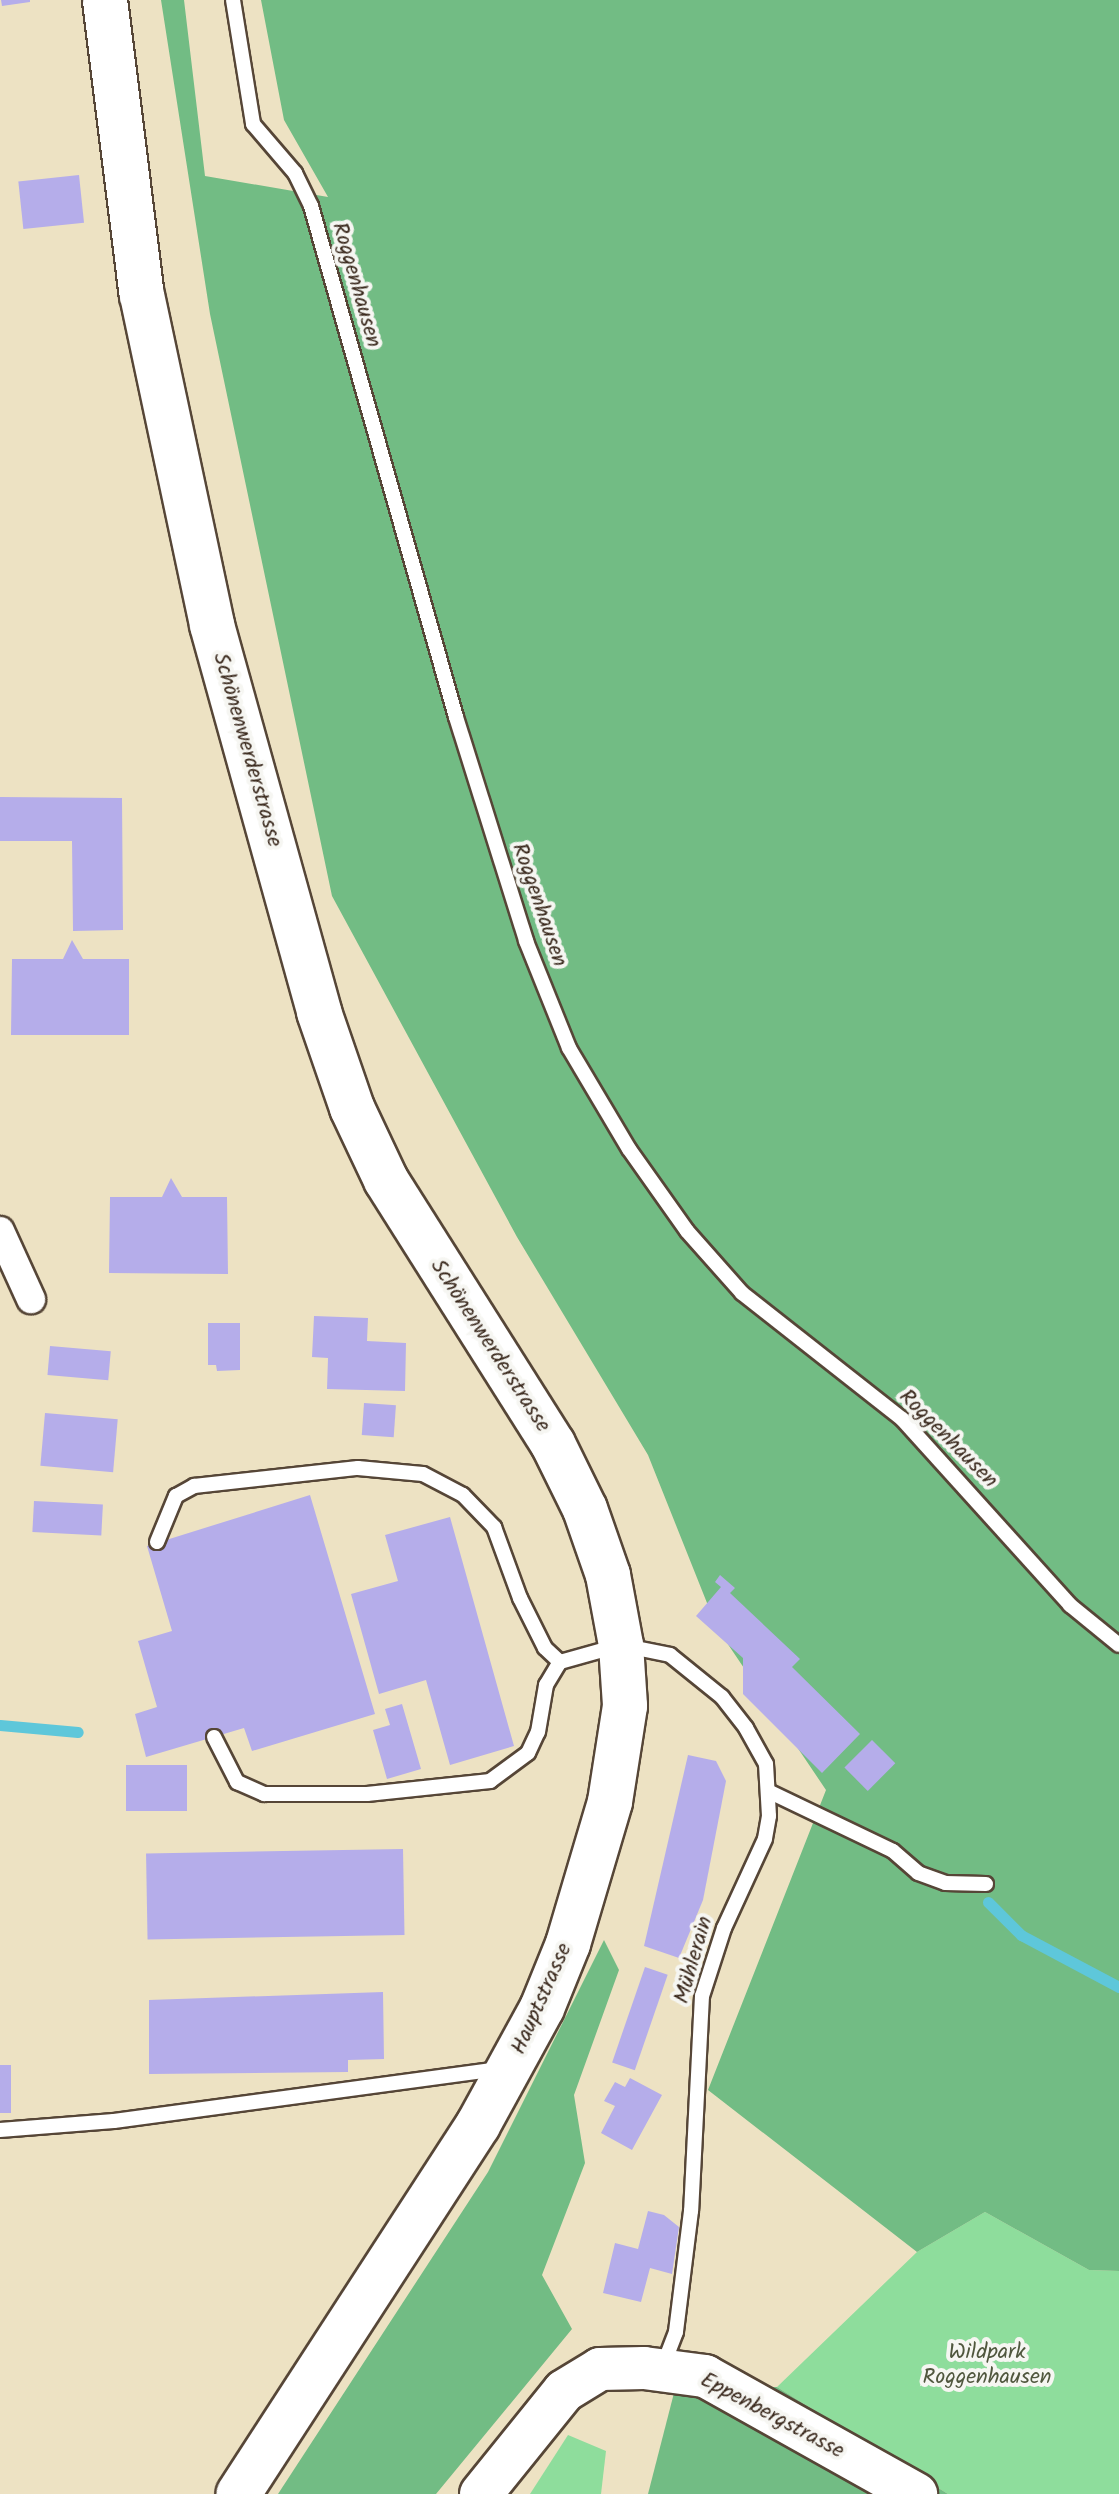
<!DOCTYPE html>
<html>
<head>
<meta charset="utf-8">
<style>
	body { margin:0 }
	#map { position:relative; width:1119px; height:2494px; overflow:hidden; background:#ede2c3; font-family:Kalam,sans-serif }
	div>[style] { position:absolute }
	.green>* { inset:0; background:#8edd9c }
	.forest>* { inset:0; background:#72bc84 }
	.stream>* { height:11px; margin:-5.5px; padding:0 5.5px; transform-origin:5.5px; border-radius:5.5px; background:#5ec7da }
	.building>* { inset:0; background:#b5adea; transform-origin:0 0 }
	.roads { filter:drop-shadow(2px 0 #564637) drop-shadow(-2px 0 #564637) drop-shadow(0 2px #564637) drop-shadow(0 -2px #564637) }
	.lane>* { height:14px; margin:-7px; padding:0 7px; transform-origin:7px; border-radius:7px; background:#fff }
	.street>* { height:28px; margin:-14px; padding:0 14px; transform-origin:14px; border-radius:14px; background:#fff }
	.secondary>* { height:42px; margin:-21px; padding:0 21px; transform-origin:21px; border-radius:21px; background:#fff }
	.primary>* { height:44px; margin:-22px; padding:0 22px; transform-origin:22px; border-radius:22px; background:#fff }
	span { translate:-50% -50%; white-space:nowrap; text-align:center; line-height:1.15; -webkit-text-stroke:8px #f6f6f2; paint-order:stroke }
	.street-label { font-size:22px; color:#3b2a1e }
	.park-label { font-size:22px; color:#50573e }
</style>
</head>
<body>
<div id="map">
	<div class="green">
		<i style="clip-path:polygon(985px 2212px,1089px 2270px,1119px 2271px,1119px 2494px,948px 2494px,777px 2387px,917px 2252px)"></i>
		<i style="clip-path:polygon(568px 2435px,606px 2451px,601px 2494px,530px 2494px)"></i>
	</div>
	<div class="forest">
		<i style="clip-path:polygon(161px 0,184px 0,205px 176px,328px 197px,284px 120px,261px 0,1119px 0,1119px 2271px,1089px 2270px,985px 2212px,917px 2252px,708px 2090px,826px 1790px,717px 1628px,648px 1455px,517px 1237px,332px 896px,210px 314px)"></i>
		<i style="clip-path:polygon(604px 1940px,619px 1970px,574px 2095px,585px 2163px,542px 2275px,572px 2329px,436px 2494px,278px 2494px,488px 2172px)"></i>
		<i style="clip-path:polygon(777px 2387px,948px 2494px,648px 2494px,675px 2389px)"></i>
	</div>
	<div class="stream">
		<i style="left:0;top:1725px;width:78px;rotate:5.1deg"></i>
		<i style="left:988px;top:1902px;width:47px;rotate:45deg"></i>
		<i style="left:1021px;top:1935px;width:111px;rotate:28deg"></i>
	</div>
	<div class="building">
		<i style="clip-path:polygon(1px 0,30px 0,30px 2px,2px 6px)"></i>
		<i style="left:79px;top:175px;width:48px;height:61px;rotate:84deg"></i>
		<i style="clip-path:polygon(0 797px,122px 798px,123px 930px,73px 931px,72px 841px,0 841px)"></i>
		<i style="clip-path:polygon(72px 940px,83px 959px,129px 959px,129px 1035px,11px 1035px,12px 959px,63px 959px)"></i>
		<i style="clip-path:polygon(171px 1178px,182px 1197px,227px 1197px,228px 1274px,109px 1273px,110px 1197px,162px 1197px)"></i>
		<i style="clip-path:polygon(314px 1316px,368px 1318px,367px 1341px,406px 1343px,405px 1391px,327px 1389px,328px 1358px,312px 1357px)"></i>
		<i style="clip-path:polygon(208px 1323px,240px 1323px,240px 1370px,217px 1371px,216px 1365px,208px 1365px)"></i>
		<i style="left:50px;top:1346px;width:61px;height:29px;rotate:5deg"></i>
		<i style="left:364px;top:1403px;width:32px;height:32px;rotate:4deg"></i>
		<i style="left:45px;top:1413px;width:73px;height:53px;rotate:5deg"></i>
		<i style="clip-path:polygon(310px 1495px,375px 1714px,252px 1751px,244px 1728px,146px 1757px,135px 1714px,157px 1707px,138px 1641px,172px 1631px,147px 1546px)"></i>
		<i style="left:34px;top:1501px;width:69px;height:31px;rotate:3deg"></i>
		<i style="clip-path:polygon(450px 1517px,514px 1746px,450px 1765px,426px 1680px,379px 1694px,351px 1594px,398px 1581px,385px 1535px)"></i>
		<i style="clip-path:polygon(720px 1575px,735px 1588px,730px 1593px,800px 1659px,792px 1667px,860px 1734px,822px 1773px,743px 1694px,743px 1658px,696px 1616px,721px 1587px,715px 1582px)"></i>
		<i style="clip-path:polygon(402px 1704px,421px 1769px,387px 1779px,373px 1730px,390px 1725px,385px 1709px)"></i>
		<i style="left:872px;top:1740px;width:33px;height:39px;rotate:45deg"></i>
		<i style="clip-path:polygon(688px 1755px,716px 1761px,726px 1781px,703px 1900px,679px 1958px,644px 1946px)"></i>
		<i style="left:126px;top:1765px;width:61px;height:46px"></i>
		<i style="left:403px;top:1849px;width:86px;height:257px;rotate:89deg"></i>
		<i style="left:645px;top:1967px;width:24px;height:101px;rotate:19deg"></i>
		<i style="clip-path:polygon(383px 1992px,384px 2059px,348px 2060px,348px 2072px,149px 2074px,149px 2000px)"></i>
		<i style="left:0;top:2065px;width:11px;height:48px"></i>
		<i style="clip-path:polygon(630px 2078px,662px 2095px,632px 2150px,601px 2133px,615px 2106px,604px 2101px,615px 2082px,625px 2087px)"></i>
		<i style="clip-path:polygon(648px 2211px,664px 2215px,679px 2227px,672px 2274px,650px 2268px,641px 2302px,603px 2293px,615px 2243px,638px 2249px)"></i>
	</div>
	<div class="roads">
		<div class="lane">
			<i style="left:233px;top:0;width:126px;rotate:80.8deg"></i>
			<i style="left:253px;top:124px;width:65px;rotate:49.4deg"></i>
			<i style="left:295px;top:173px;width:37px;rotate:64deg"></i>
			<i style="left:311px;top:206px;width:531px;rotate:74.16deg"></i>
			<i style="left:456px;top:717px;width:235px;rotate:72.6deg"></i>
			<i style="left:526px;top:941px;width:115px;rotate:68.1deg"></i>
			<i style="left:569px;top:1048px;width:117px;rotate:59.3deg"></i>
			<i style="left:629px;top:1149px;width:100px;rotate:54.7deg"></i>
			<i style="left:687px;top:1231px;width:83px;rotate:48.4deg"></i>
			<i style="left:742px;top:1293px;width:204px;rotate:38.2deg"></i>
			<i style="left:902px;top:1419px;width:251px;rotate:47.9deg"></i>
			<i style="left:1070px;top:1605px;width:63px;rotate:39.2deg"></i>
			<i style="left:157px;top:1542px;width:50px;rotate:-67.6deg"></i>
			<i style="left:176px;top:1496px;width:21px;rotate:-29deg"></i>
			<i style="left:194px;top:1486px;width:165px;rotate:-6.3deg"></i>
			<i style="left:358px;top:1468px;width:65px;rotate:5.3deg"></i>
			<i style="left:423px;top:1474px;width:45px;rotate:27.7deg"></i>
			<i style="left:463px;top:1495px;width:45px;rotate:45.9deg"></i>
			<i style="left:494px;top:1527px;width:76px;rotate:69.9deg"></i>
			<i style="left:520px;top:1598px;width:56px;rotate:63.4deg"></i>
			<i style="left:545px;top:1648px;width:21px;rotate:43deg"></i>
			<i style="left:560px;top:1662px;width:63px;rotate:-15.6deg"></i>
			<i style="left:621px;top:1645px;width:50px;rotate:11.5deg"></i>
			<i style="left:670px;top:1655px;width:67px;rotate:38.9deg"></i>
			<i style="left:722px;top:1697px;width:39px;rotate:52deg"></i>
			<i style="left:746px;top:1728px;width:41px;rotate:60.9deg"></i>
			<i style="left:766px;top:1764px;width:52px;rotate:86.7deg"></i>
			<i style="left:769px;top:1816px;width:23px;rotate:100deg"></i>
			<i style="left:765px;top:1839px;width:98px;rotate:114.7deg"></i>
			<i style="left:724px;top:1928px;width:71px;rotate:107.9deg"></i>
			<i style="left:702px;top:1996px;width:215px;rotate:92.9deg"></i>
			<i style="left:691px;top:2211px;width:122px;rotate:97.1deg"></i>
			<i style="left:676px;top:2332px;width:36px;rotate:111deg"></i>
			<i style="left:214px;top:1737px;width:51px;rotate:62.9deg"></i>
			<i style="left:237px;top:1782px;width:30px;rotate:24deg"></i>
			<i style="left:264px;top:1794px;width:103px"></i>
			<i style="left:367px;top:1794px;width:124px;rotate:-6deg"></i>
			<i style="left:490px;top:1781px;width:47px;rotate:-36.4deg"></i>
			<i style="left:528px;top:1753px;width:23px;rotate:-65deg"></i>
			<i style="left:538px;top:1732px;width:48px;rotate:-80.3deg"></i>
			<i style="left:546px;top:1685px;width:27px;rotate:-59deg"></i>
			<i style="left:770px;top:1792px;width:136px;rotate:25.6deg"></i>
			<i style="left:893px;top:1851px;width:33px;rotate:41deg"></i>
			<i style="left:918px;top:1873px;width:29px;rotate:20deg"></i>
			<i style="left:945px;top:1883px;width:41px;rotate:1.4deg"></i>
			<i style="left:0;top:2130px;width:114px;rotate:-4.5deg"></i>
			<i style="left:114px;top:2121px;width:389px;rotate:-7.7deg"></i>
		</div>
		<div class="street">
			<i style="left:0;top:1231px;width:75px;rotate:65.5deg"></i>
		</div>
		<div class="secondary">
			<i style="left:481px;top:2494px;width:132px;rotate:-51.1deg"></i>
			<i style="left:564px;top:2391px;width:42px;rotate:-31.4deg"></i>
			<i style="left:600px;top:2369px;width:44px;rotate:-1.3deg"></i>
			<i style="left:644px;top:2368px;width:62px;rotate:7.5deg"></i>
			<i style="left:705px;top:2376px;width:242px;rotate:29.2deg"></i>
		</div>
		<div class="primary">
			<i style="left:105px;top:0;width:297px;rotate:82.9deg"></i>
			<i style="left:142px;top:295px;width:337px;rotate:78deg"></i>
			<i style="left:212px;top:625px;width:402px;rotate:74.5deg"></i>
			<i style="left:319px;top:1012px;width:102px;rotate:71deg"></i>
			<i style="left:352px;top:1108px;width:80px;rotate:64.7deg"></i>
			<i style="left:386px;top:1180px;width:312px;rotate:57.7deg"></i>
			<i style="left:553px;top:1444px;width:72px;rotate:63.8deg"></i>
			<i style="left:585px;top:1509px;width:70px;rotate:70.8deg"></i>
			<i style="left:608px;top:1575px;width:71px;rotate:79.5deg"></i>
			<i style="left:621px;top:1645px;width:61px;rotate:86.2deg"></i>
			<i style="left:625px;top:1706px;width:97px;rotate:98.9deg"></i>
			<i style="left:610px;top:1802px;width:148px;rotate:106.5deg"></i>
			<i style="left:568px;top:1944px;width:69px;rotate:112.1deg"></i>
			<i style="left:542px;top:2008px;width:133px;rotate:118.7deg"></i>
			<i style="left:478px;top:2125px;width:440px;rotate:123deg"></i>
		</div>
	</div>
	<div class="street-label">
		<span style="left:356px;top:285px;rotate:74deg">Roggenhausen</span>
		<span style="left:247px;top:750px;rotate:74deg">Schönenwerderstrasse</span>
		<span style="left:539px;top:905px;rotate:71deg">Roggenhausen</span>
		<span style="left:490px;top:1346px;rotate:57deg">Schönenwerderstrasse</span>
		<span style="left:948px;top:1439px;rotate:45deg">Roggenhausen</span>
		<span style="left:694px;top:1960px;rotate:-74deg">Mühlerain</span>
		<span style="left:542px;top:1999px;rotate:-66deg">Hauptstrasse</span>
		<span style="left:772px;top:2416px;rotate:28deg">Eppenbergstrasse</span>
	</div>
	<div class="park-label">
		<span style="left:987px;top:2365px">Wildpark<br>Roggenhausen</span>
	</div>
</div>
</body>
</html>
